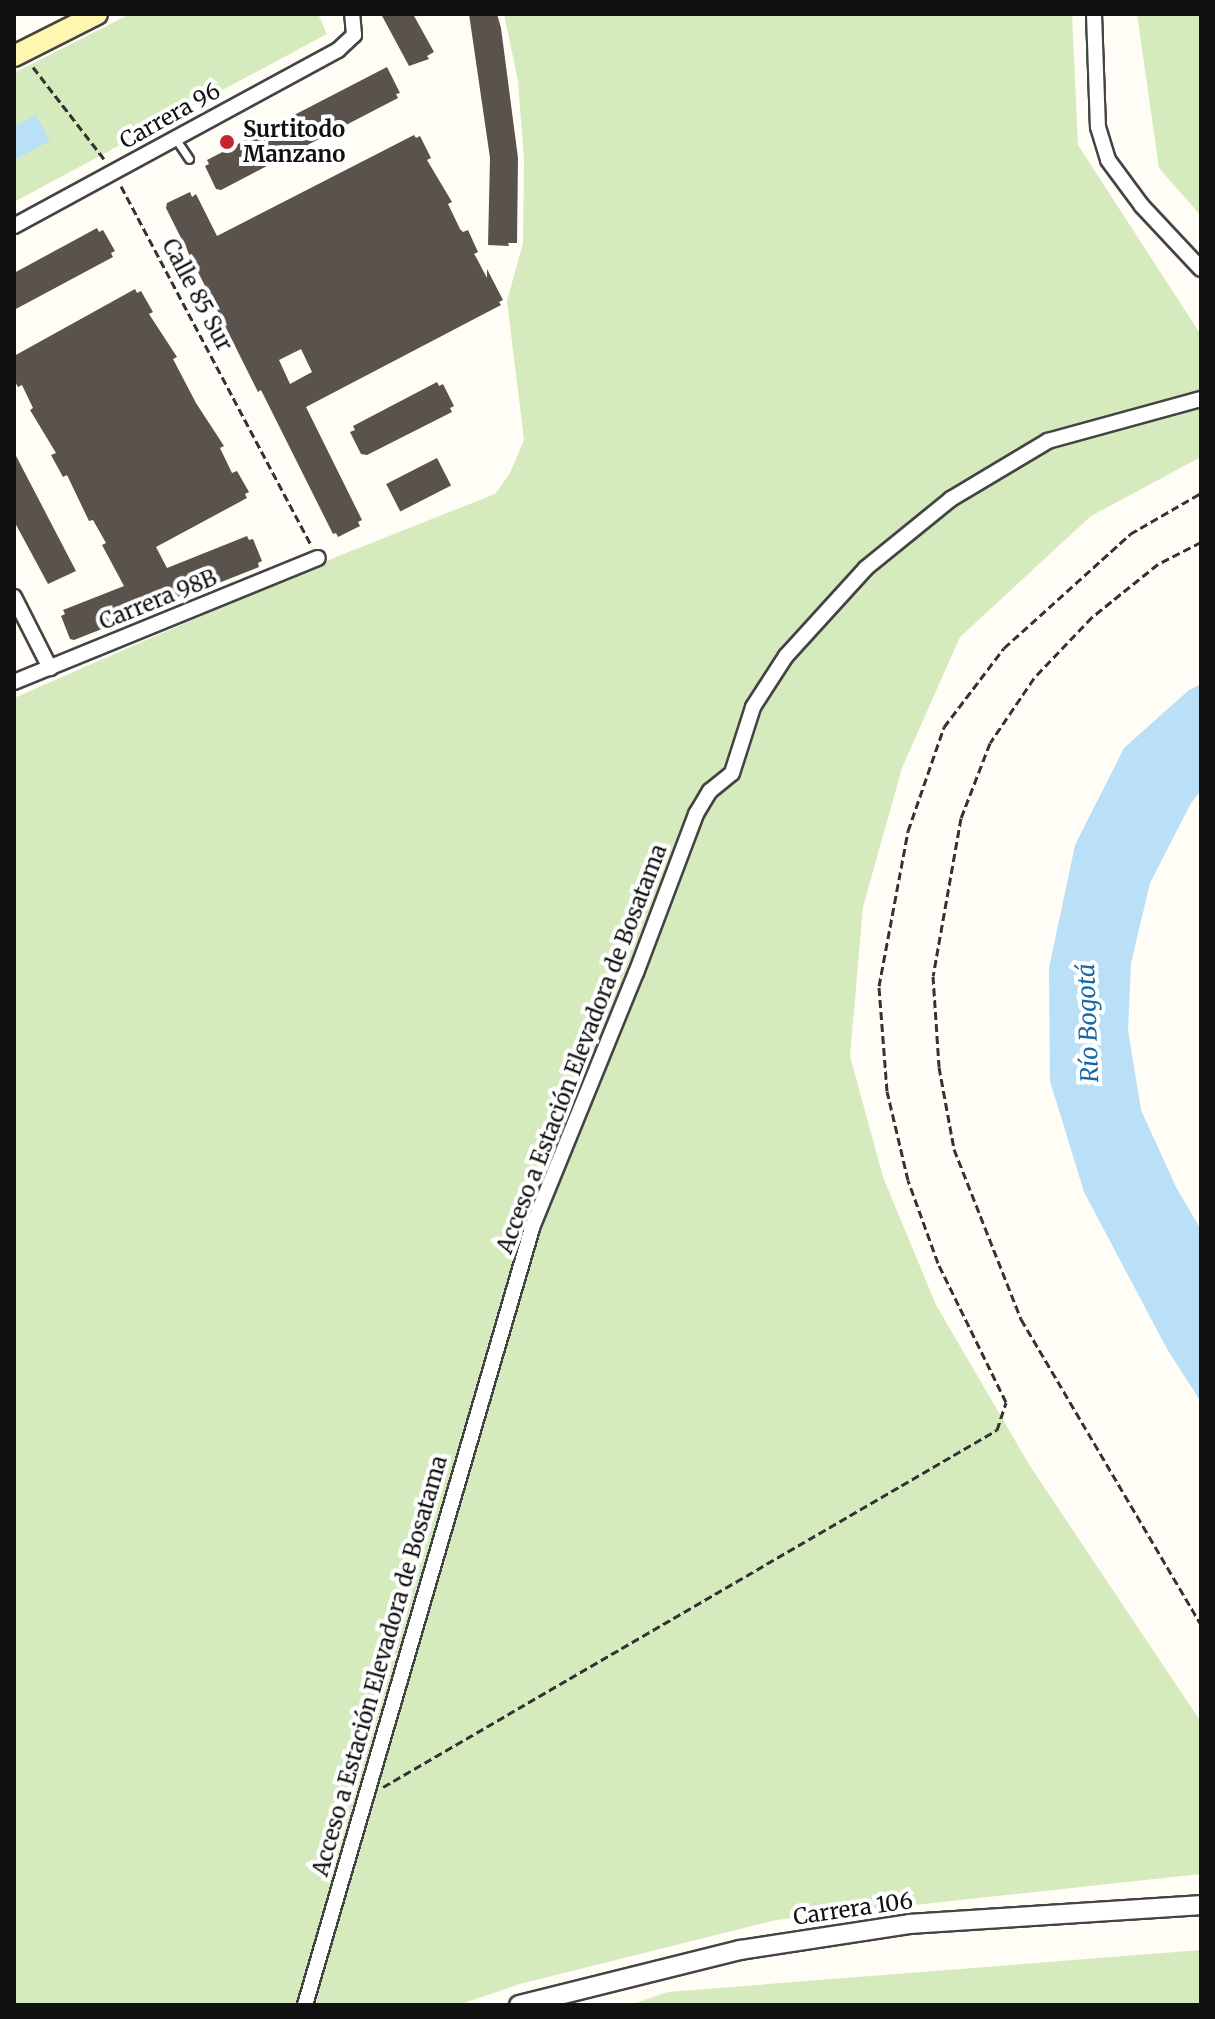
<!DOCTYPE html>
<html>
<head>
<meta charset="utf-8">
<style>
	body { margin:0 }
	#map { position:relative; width:1215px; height:2019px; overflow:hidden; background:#fffdf5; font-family:Merriweather,serif }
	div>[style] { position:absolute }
	.green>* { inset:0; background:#d5ebbd }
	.water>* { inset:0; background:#b9e0f7 }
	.building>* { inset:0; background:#5a524d; transform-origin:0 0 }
	.path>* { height:3px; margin-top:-1.5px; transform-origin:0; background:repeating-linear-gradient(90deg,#333 0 8px,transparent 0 12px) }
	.roads { filter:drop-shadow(2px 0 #444) drop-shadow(-2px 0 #444) drop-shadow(0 2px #444) drop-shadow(0 -2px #444) }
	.service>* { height:7px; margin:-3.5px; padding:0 3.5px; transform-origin:3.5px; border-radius:3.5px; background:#fff }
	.minor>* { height:14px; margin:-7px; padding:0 7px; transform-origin:7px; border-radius:7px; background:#fff }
	.tertiary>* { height:18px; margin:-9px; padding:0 9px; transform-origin:9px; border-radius:9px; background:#fff }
	.secondary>* { height:20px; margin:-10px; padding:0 10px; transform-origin:10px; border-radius:10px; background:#fff6b0 }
	.dots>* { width:22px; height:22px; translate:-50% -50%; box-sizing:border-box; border:4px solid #fff; border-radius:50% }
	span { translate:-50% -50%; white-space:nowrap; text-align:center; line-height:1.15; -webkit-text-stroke:8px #fff; paint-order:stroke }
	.street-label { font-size:22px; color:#111 }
	.poi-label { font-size:22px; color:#111; font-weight:700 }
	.left { translate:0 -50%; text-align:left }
	.water-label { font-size:24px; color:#1768a6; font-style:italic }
	.frame { position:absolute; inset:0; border:16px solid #111; pointer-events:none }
</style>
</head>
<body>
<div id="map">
	<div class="green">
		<i style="clip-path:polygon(130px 14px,318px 14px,327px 34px,14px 202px,14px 73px)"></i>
		<i style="clip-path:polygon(504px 14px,1072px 14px,1078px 145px,1201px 335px,1201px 457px,1091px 516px,960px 637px,902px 768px,863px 907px,850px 1056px,883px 1177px,936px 1305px,1030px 1466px,1201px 1722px,1201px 1874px,776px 1920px,520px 1984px,458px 2005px,14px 2005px,14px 698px,336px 557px,495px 494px,510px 473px,524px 440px,507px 301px,523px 243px,524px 159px,518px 81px)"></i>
		<i style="clip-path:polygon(1137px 14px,1201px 14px,1201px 216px,1159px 168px)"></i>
		<i style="clip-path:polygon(1201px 1950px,1201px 2005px,630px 2005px,668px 1992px)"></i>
	</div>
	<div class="water">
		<i style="clip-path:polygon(36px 115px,50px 141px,14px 160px,14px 126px)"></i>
		<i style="clip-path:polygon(1201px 684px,1201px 791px,1191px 803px,1150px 883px,1131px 963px,1128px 1030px,1141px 1110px,1176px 1187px,1201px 1230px,1201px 1402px,1167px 1349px,1084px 1192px,1050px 1081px,1049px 968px,1075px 845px,1124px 748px,1189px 690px)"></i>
	</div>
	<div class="building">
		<i style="clip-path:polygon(381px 14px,413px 14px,434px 52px,427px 56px,429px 59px,409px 66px)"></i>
		<i style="clip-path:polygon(469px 14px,497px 14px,501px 28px,518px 158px,517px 243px,508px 243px,509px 246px,488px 245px,490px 158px)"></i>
		<i style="clip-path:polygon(387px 67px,400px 93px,396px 94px,398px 98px,221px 190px,216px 189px,205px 166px,209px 164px,207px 160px)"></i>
		<i style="clip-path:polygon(evenodd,414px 135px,416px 138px,420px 136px,431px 158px,427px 160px,452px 202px,448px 204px,460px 229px,463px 232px,468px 230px,478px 252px,474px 254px,476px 257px,487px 278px,487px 269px,503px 300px,499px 302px,501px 305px,306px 407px,362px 520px,358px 522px,360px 526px,338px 537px,336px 533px,333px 534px,261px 390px,258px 392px,166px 208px,167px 203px,190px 192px,192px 197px,196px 194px,217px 236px,414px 135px,301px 349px,312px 372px,290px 384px,279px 360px,301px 349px)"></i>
		<i style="clip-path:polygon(97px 228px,99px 232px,103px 230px,115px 251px,111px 253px,113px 257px,14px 310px,14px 273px)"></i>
		<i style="clip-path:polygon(135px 289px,137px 293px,141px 291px,153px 312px,149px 314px,177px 357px,173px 359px,196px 403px,224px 446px,220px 448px,232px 473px,237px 471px,249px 492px,245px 494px,247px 498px,156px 547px,167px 568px,247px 536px,249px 540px,253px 539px,262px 561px,258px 563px,259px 567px,74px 640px,70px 639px,61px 616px,65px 614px,63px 610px,124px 586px,102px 545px,106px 543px,93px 520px,89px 521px,67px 475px,63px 477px,51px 455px,56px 453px,30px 410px,33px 408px,22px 385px,18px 387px,14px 380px,14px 356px)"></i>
		<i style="clip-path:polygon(437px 382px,439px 386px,443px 384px,454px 406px,450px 408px,452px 412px,367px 455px,361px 454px,350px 432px,355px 430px,353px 426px)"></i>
		<i style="clip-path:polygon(14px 452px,76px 571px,48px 584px,14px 521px)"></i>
		<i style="left:437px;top:458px;width:31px;height:57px;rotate:63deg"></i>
	</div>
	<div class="path">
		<i style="left:33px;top:67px;width:116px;rotate:52.3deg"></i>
		<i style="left:121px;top:186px;width:408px;rotate:62.1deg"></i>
		<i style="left:1201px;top:542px;width:48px;rotate:152.9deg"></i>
		<i style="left:1158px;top:564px;width:85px;rotate:141.2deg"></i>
		<i style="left:1092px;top:617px;width:84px;rotate:133.6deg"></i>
		<i style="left:1034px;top:678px;width:78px;rotate:124.1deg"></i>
		<i style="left:990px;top:743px;width:80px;rotate:111.1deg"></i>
		<i style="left:961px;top:818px;width:160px;rotate:100deg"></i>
		<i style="left:933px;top:976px;width:91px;rotate:86.2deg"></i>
		<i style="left:939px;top:1067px;width:83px;rotate:79.6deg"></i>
		<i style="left:954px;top:1149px;width:183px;rotate:68.5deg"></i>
		<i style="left:1021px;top:1319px;width:354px;rotate:59.5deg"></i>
		<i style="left:383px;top:1787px;width:710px;rotate:-30.18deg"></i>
		<i style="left:997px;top:1430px;width:29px;rotate:-72deg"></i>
		<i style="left:1006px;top:1402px;width:155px;rotate:-116.1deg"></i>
		<i style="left:938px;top:1263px;width:88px;rotate:-109.9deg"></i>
		<i style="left:908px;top:1180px;width:91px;rotate:-103.3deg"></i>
		<i style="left:887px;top:1091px;width:105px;rotate:-94.4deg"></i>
		<i style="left:879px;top:986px;width:158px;rotate:-79.4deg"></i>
		<i style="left:908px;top:831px;width:110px;rotate:-70.9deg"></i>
		<i style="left:944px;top:727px;width:99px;rotate:-52.8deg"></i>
		<i style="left:1004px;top:648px;width:170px;rotate:-42.1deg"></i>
		<i style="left:1130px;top:534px;width:82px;rotate:-30deg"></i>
	</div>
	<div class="roads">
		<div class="service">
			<i style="left:175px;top:138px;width:25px;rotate:56deg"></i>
		</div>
		<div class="minor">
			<i style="left:1094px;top:14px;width:113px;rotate:88deg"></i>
			<i style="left:1098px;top:127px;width:34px;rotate:73deg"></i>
			<i style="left:1108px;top:160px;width:57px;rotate:53.5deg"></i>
			<i style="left:1142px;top:206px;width:86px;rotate:46.9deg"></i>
			<i style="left:14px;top:226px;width:369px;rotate:-28.5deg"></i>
			<i style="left:338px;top:50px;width:22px;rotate:-43deg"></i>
			<i style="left:354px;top:35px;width:21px;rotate:-95deg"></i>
			<i style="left:14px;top:597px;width:80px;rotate:63.1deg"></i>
			<i style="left:14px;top:682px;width:328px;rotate:-22.2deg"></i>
			<i style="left:305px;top:2005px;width:813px;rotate:-73.71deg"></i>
			<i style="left:533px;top:1225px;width:272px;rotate:-67.8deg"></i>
			<i style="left:636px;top:973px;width:170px;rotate:-69.3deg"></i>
			<i style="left:696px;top:814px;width:27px;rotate:-59deg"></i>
			<i style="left:710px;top:791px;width:28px;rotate:-39deg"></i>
			<i style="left:732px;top:773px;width:69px;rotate:-72.3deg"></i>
			<i style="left:753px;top:707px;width:61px;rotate:-57.1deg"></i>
			<i style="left:786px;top:656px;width:119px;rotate:-47.7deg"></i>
			<i style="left:866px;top:568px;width:109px;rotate:-39.1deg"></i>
			<i style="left:951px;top:499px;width:113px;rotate:-30.9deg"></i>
			<i style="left:1048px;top:441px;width:159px;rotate:-15.4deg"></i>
		</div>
		<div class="tertiary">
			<i style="left:519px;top:2005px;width:228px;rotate:-14deg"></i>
			<i style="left:740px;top:1950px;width:172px;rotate:-8.7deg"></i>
			<i style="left:910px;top:1924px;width:292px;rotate:-3.7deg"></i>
		</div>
		<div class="secondary">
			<i style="left:14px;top:56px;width:93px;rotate:-26.8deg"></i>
		</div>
	</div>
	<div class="dots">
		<i style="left:227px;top:142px;background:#c4262e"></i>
	</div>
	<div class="street-label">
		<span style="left:170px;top:116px;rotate:-29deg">Carrera 96</span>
		<span style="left:197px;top:295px;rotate:62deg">Calle 85 Sur</span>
		<span style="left:158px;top:600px;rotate:-22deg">Carrera 98B</span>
		<span style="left:582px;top:1049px;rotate:-69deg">Acceso a Estación Elevadora de Bosatama</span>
		<span style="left:380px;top:1666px;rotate:-74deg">Acceso a Estación Elevadora de Bosatama</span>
		<span style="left:853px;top:1909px;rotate:-8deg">Carrera 106</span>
	</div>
	<div class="poi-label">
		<span class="left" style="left:243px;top:142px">Surtitodo<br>Manzano</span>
	</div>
	<div class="water-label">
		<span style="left:1088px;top:1023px;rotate:-92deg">Río Bogotá</span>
	</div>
	<div class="frame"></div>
</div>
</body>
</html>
